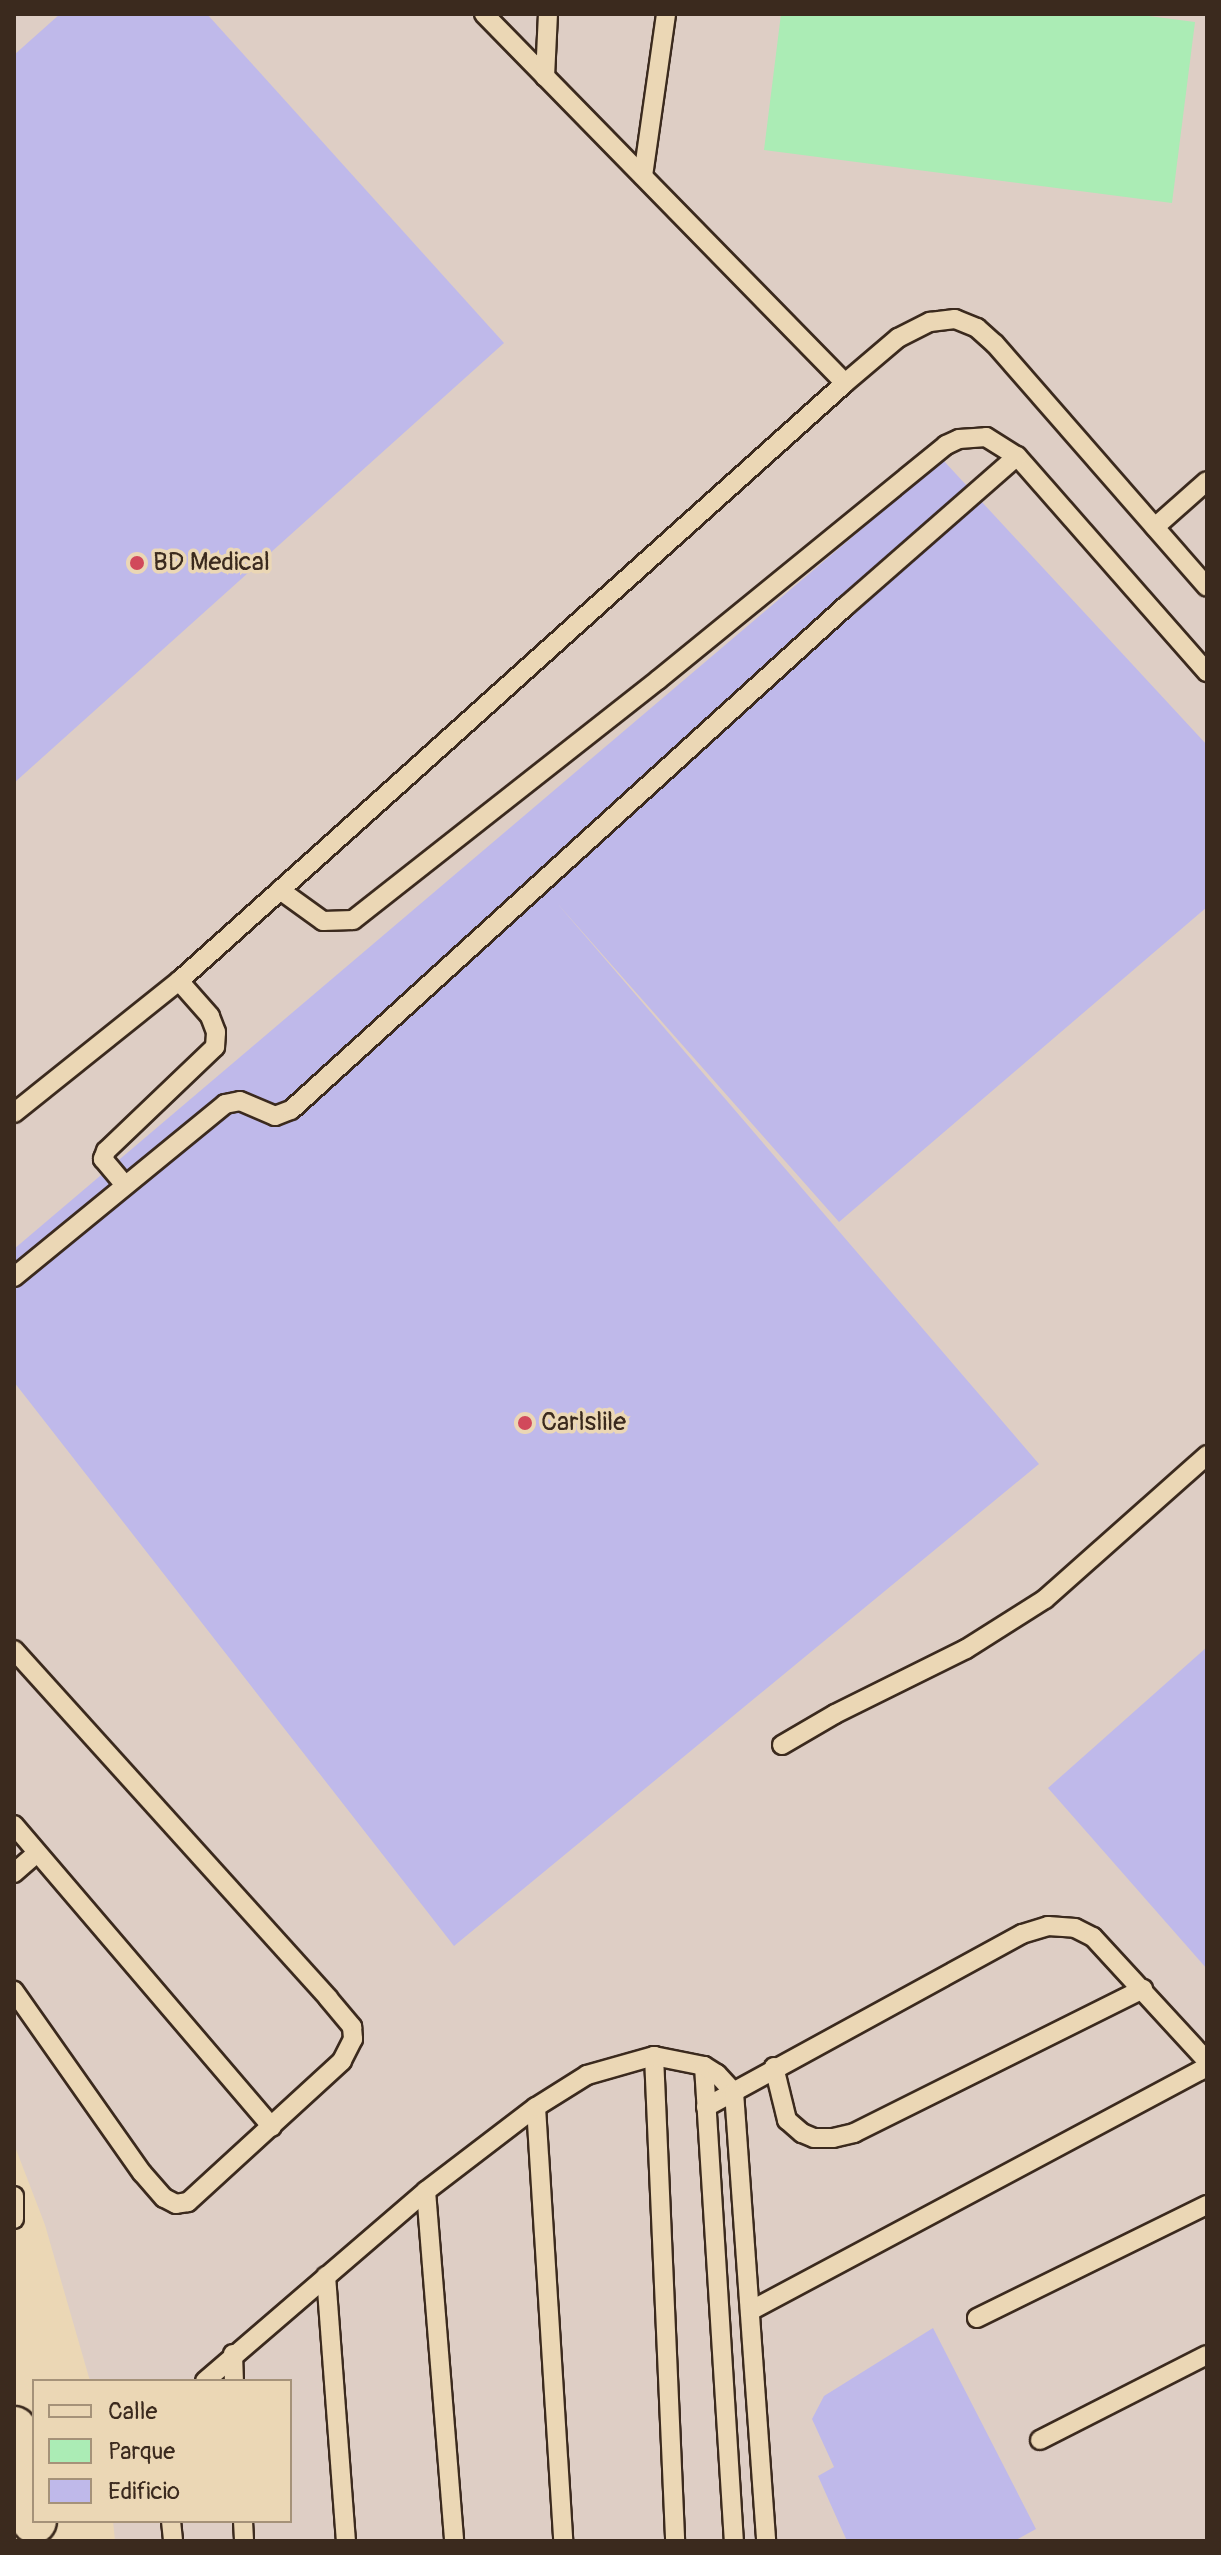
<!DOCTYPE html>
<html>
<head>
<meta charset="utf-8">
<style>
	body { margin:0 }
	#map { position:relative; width:1221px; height:2555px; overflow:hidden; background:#ebd7b5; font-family:Pangolin,sans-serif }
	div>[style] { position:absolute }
	.built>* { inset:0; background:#decec5 }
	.green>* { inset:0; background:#abecb5 }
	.building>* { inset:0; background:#bfb9ea }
	.roads { filter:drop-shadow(2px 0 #3b2a1e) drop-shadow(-2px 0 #3b2a1e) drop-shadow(0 2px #3b2a1e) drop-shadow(0 -2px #3b2a1e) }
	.service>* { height:18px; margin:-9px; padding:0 9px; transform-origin:9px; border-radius:9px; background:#ebd7b5 }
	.primary>* { height:44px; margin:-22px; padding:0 22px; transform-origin:22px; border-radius:22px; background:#ebd7b5 }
	.dots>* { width:22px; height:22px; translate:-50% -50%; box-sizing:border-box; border:4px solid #ebd7b5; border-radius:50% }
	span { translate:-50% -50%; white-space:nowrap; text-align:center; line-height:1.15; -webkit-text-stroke:7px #ebd7b5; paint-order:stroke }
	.poi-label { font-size:26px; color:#3b2a1e }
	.left { translate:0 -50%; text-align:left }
	.frame { position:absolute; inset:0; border:16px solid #3b2a1e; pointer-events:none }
	.legend { position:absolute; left:32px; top:2379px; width:260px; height:144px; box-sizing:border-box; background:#ebd7b5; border:2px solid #a59279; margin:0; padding:10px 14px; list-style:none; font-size:24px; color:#3b2a1e }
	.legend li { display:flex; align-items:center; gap:16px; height:40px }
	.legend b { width:40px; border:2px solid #a59279 }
</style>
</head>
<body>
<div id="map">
	<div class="built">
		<i style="clip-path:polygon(14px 14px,1207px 14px,1207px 2541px,115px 2541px,113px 2521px,290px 2521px,290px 2381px,90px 2381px,45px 2225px,14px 2144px)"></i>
	</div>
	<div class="green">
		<i style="clip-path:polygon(781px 14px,1133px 14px,1195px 22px,1172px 203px,764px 150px)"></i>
	</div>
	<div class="building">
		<i style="clip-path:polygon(60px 14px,207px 14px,504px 343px,14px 783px,14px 55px)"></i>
		<i style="clip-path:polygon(943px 460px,1207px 745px,1207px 907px,839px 1222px,556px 902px,1039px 1464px,454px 1946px,14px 1382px,14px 1249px)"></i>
		<i style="clip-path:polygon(1207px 1647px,1207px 1969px,1048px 1788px)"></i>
		<i style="clip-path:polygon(933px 2328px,1036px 2529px,1014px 2541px,847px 2541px,818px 2476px,834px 2467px,812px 2419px,824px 2396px)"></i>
	</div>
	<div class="roads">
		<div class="service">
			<i style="left:484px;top:14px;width:516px;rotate:45.63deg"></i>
			<i style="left:545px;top:77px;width:63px;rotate:-87.3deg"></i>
			<i style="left:643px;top:176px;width:164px;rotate:-81.9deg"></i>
			<i style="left:1155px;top:527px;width:69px;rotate:-41.5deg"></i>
			<i style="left:280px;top:890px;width:53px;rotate:35.8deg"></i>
			<i style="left:323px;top:921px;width:30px;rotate:-2deg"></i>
			<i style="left:353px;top:920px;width:388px;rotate:-38.2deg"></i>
			<i style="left:658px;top:680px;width:372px;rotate:-39.2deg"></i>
			<i style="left:946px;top:445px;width:14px;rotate:-25deg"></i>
			<i style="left:959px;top:439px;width:27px;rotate:-4deg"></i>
			<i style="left:986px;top:437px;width:36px;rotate:32deg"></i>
			<i style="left:1017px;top:456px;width:288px;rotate:48.7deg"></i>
			<i style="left:14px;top:1113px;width:211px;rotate:-38.7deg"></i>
			<i style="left:179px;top:981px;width:895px;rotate:-41.92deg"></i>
			<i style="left:845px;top:383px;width:70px;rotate:-40.3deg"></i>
			<i style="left:898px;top:338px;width:36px;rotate:-27deg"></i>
			<i style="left:930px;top:322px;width:25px;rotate:-7deg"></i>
			<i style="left:955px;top:319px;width:24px;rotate:22deg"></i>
			<i style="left:977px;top:328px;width:24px;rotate:42deg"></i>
			<i style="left:995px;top:344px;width:322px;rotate:48.9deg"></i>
			<i style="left:124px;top:1184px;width:33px;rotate:-130deg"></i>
			<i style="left:103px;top:1159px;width:9px;rotate:-69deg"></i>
			<i style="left:106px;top:1151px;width:151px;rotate:-43.7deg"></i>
			<i style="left:215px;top:1047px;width:15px;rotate:-86deg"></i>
			<i style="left:216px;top:1032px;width:17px;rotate:-111deg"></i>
			<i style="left:210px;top:1016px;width:47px;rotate:-131.5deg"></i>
			<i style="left:14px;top:1277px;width:273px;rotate:-39.3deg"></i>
			<i style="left:225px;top:1104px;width:15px;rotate:-11deg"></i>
			<i style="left:240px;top:1101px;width:38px;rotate:23deg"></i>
			<i style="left:275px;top:1116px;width:17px;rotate:-21deg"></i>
			<i style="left:291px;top:1110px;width:751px;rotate:-42.25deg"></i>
			<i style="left:847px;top:605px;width:226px;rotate:-41.2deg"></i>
			<i style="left:14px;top:1650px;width:469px;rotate:47.9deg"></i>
			<i style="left:328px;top:1998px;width:38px;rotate:50deg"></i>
			<i style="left:352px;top:2027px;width:12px;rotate:85deg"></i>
			<i style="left:353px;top:2039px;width:25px;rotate:117deg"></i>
			<i style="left:342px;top:2061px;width:209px;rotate:137.5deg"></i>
			<i style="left:188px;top:2202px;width:12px;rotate:171deg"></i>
			<i style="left:176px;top:2204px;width:13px;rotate:-153deg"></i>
			<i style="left:164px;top:2198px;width:33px;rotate:-131deg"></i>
			<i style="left:142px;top:2173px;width:223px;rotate:-125.1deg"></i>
			<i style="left:782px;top:1745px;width:61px;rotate:-30.3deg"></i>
			<i style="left:835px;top:1714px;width:146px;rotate:-26.4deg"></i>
			<i style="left:966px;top:1649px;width:93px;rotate:-32.3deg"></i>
			<i style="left:1045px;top:1599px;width:217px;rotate:-41.6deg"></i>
			<i style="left:14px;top:1825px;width:397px;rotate:49.5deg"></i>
			<i style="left:14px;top:1873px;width:30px;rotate:-41deg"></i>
			<i style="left:654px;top:2056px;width:485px;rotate:87.5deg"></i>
			<i style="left:704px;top:2066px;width:476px;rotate:86.4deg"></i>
			<i style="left:774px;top:2067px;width:55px;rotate:76.2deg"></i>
			<i style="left:787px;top:2120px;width:20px;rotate:41deg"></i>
			<i style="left:802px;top:2133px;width:13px;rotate:23deg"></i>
			<i style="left:814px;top:2138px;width:19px"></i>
			<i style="left:833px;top:2138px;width:22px;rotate:-13deg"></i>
			<i style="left:854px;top:2133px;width:323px;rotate:-26.5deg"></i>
			<i style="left:536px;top:2107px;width:435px;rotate:86.4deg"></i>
			<i style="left:706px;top:2107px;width:360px;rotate:-28.7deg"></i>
			<i style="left:1022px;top:1934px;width:27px;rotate:-17deg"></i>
			<i style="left:1048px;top:1926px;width:27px;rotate:4deg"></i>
			<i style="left:1075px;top:1928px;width:20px;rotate:27deg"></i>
			<i style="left:1093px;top:1937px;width:168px;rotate:47.4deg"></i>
			<i style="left:426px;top:2191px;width:351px;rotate:85.4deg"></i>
			<i style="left:14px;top:2196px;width:23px;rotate:90deg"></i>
			<i style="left:326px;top:2276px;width:266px;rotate:85.7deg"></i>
			<i style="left:750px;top:2311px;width:518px;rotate:-28.1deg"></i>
			<i style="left:977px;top:2318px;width:256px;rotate:-26.2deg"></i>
			<i style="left:233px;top:2354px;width:27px;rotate:88deg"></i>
			<i style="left:205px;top:2381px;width:291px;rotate:-40.7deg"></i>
			<i style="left:426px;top:2191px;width:138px;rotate:-37.4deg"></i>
			<i style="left:536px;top:2107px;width:60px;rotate:-32.1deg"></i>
			<i style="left:587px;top:2075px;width:70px;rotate:-15.8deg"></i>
			<i style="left:654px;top:2056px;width:51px;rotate:11.3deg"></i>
			<i style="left:704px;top:2066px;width:15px;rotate:32deg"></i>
			<i style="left:717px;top:2074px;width:25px;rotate:47deg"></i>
			<i style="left:734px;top:2092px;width:450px;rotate:85.9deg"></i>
			<i style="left:1040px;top:2440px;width:187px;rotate:-27deg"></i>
			<i style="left:171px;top:2521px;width:20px;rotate:84deg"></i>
			<i style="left:243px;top:2521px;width:20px;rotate:87deg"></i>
		</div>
		<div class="primary">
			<i style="left:14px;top:2429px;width:94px;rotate:77.7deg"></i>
		</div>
	</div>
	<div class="dots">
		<i style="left:137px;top:563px;background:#d1495b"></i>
		<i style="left:525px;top:1423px;background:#d1495b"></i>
	</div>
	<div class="poi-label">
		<span class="left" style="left:153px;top:563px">BD Medical</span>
		<span class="left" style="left:541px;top:1423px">Carlslile</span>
	</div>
	<div class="frame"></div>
	<ul class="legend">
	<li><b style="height:10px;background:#ebd7b5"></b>Calle</li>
	<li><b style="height:22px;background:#abecb5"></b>Parque</li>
	<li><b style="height:22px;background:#bfb9ea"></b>Edificio</li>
	</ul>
</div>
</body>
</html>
